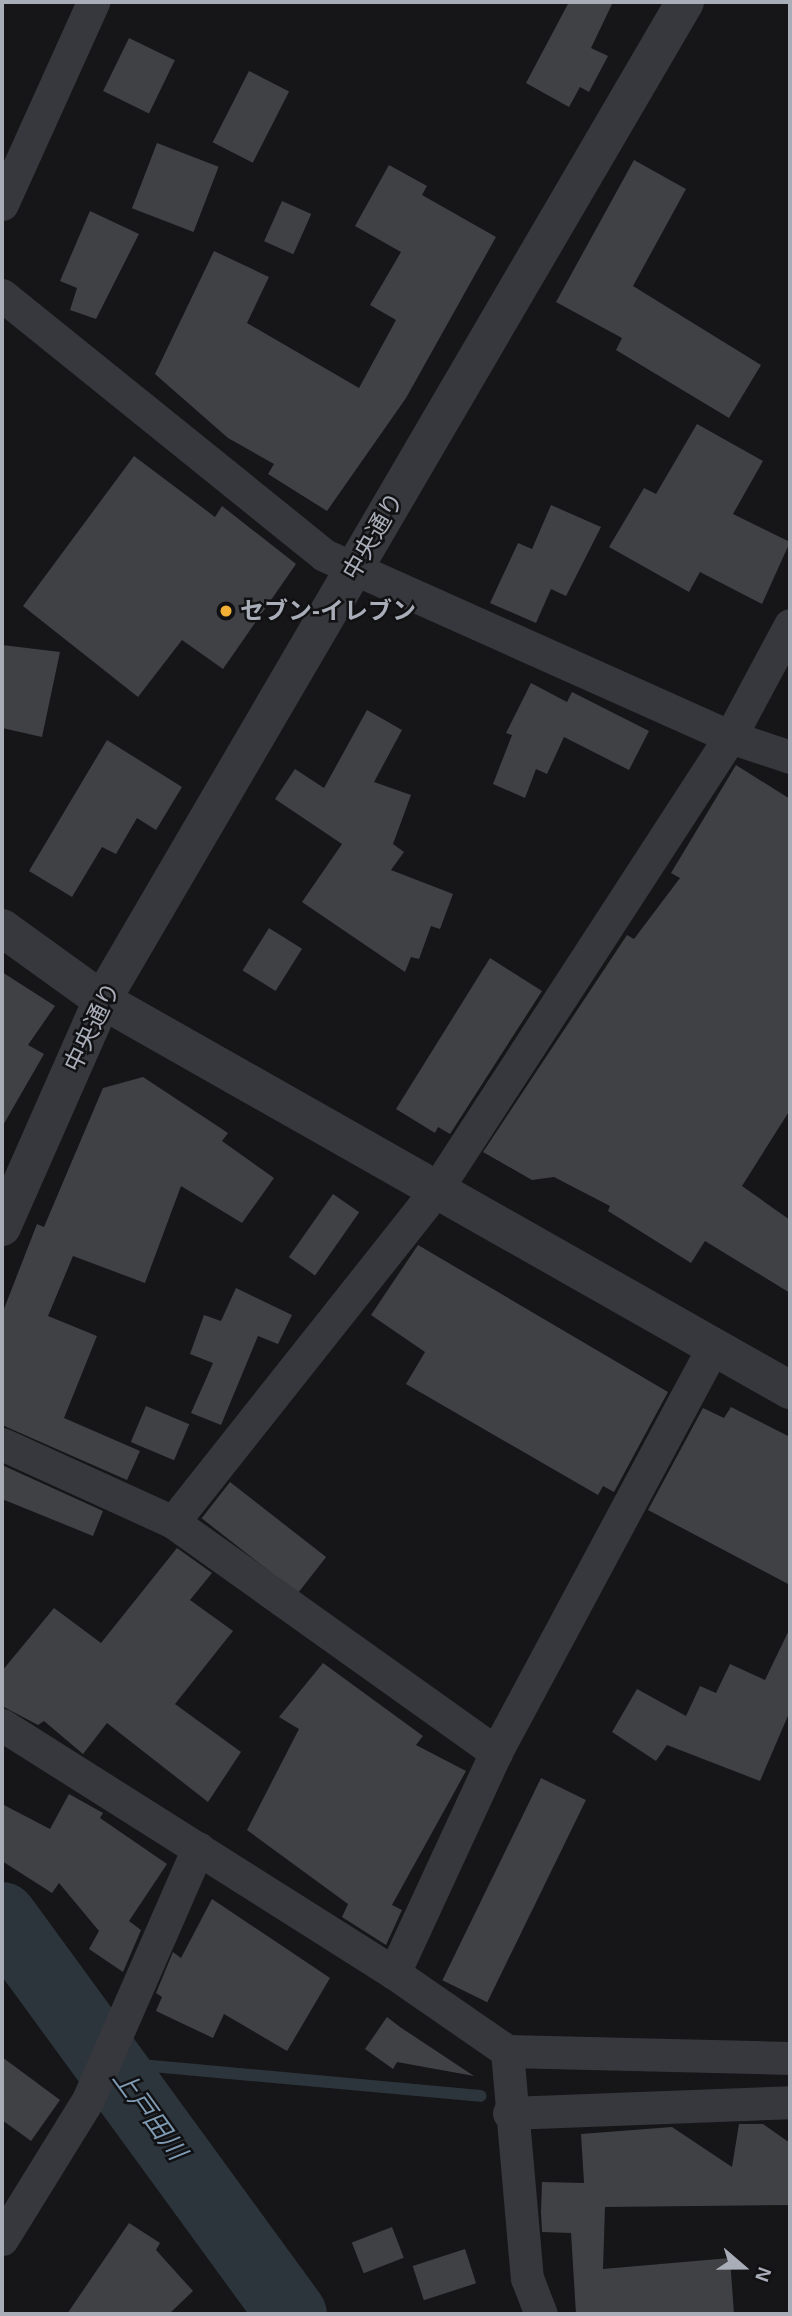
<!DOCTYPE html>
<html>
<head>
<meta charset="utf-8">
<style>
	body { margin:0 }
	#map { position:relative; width:792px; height:2316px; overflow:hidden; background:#161618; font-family:Arial,"Noto Sans JP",sans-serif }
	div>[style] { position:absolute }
	.stream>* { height:12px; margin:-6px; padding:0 6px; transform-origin:6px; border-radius:6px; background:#2c353c }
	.river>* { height:70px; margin:-35px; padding:0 35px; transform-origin:35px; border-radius:35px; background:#2c353c }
	.building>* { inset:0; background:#404145; transform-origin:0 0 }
	.minor>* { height:33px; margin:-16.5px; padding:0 16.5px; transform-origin:16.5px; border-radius:16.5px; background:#37383d }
	.tertiary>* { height:38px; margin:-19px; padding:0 19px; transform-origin:19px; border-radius:19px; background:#37383d }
	.dots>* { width:19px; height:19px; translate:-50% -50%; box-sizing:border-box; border:4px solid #111113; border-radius:50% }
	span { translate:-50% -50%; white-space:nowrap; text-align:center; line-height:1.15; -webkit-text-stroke:5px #111113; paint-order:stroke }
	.street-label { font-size:24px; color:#a8adb8 }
	.poi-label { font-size:24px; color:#a8adb8; font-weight:700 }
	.left { translate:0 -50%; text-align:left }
	.water-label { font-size:26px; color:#7f9bb3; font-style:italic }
	.frame { position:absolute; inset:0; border:4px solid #a8adb8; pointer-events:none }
	.north { position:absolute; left:708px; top:2232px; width:70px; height:70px; -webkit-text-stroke:5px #111113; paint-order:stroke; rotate:110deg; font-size:19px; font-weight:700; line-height:28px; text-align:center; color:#a8adb8 }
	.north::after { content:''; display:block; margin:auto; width:24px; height:32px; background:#a8adb8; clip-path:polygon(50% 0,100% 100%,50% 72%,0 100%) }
</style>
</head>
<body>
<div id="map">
	<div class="stream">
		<i style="left:108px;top:2062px;width:374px;rotate:5.2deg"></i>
	</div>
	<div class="river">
		<i style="left:2px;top:1917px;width:492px;rotate:53.9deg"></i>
	</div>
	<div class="building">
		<i style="clip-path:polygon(569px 2px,613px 2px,591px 48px,608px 56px,589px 92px,580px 87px,569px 107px,526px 83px)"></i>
		<i style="left:129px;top:38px;width:51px;height:59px;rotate:26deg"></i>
		<i style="left:249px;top:71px;width:45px;height:80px;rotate:27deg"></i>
		<i style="left:157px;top:143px;width:66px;height:70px;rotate:21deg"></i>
		<i style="clip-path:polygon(634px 160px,686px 189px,633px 286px,761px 365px,729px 418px,616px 350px,622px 338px,556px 302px)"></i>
		<i style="clip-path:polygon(389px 165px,427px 186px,422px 195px,496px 237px,406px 398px,327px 511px,268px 474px,274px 464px,228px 438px,155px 374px,214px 251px,269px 277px,247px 323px,359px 388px,396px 320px,370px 305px,401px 252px,355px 226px)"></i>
		<i style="left:282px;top:201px;width:32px;height:44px;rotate:24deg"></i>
		<i style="clip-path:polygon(90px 211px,139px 234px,96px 319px,70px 310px,77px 288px,60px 281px)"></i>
		<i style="clip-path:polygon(697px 424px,763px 461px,733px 514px,790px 542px,762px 604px,700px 572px,689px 592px,609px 547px,644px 488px,656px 494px)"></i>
		<i style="clip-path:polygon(134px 456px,215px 517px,222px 506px,296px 564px,223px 669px,182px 640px,138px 697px,23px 606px)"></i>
		<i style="clip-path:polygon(551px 505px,601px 527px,566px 596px,551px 589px,536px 623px,490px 603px,518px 543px,532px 549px)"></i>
		<i style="clip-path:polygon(2px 645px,60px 652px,42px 737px,2px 728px)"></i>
		<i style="clip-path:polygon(531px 683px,567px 702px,572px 692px,649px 731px,629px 770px,564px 737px,547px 774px,536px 769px,525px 798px,493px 784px,512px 735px,506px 733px)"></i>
		<i style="clip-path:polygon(367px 710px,402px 730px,374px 782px,411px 795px,393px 844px,404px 852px,391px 870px,453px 894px,440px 929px,431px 926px,419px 959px,411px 957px,405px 972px,302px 902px,342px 844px,275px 799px,295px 769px,324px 788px)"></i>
		<i style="clip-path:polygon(107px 740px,182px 787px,156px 830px,137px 818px,116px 854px,102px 847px,72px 897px,29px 871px)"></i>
		<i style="clip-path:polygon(736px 765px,790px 799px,790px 1110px,742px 1186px,790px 1220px,790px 1293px,705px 1241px,691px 1263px,608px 1211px,610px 1206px,554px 1177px,532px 1180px,483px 1152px,627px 935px,634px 939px,680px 878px,671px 873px)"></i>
		<i style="left:269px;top:928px;width:39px;height:50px;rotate:32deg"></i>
		<i style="clip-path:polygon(490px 958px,542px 991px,450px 1134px,438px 1127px,435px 1133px,396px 1109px)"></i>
		<i style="clip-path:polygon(2px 972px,55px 1006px,28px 1045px,44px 1054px,2px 1127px)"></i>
		<i style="clip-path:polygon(143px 1077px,228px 1133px,222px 1141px,274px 1178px,242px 1223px,181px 1186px,145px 1283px,73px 1256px,48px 1316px,97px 1336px,64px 1418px,140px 1451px,127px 1480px,2px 1425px,2px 1314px,37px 1224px,44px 1227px,103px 1088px)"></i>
		<i style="left:333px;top:1194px;width:32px;height:77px;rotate:35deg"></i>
		<i style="clip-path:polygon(418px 1245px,668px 1392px,614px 1492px,603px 1486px,598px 1495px,406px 1384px,425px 1352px,371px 1315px)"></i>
		<i style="clip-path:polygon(236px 1288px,292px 1315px,278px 1344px,258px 1336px,221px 1425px,191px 1413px,213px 1363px,190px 1354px,204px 1315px,221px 1321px)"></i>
		<i style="left:146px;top:1406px;width:47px;height:39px;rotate:23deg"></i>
		<i style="clip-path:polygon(731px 1407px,790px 1437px,790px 1585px,648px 1510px,703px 1408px,724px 1418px)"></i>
		<i style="clip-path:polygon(2px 1465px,103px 1511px,93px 1536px,2px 1499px)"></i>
		<i style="left:230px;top:1482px;width:122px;height:46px;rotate:38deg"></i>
		<i style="clip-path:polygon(177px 1548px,212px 1573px,190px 1600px,233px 1631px,175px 1704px,241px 1752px,208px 1802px,107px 1723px,83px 1754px,44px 1721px,38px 1725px,2px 1706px,2px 1671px,54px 1608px,101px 1643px)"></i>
		<i style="clip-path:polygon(790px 1628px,790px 1711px,760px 1781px,667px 1745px,656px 1761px,612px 1732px,637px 1689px,686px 1716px,700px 1686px,716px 1693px,730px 1664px,765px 1680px)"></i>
		<i style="clip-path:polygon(323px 1663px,423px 1736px,416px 1745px,466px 1771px,392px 1905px,402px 1910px,386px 1945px,342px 1917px,348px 1904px,247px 1830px,299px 1729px,279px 1717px)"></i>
		<i style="left:541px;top:1778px;width:50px;height:225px;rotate:26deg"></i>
		<i style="clip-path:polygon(69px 1794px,103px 1813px,100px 1818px,167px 1864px,129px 1921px,141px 1930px,123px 1972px,89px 1949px,99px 1931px,59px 1883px,52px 1893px,2px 1861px,2px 1804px,50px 1829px)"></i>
		<i style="clip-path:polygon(212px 1899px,330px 1978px,287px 2051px,224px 2014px,213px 2038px,156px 2011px,162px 1997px,156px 1993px,173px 1952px,181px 1958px)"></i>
		<i style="clip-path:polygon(387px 2017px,400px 2027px,474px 2076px,397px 2062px,393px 2069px,365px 2049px)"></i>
		<i style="clip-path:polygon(2px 2057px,60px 2100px,31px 2141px,2px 2120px)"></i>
		<i style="clip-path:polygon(739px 2124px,763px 2124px,790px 2143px,790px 2205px,605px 2207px,603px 2269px,730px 2258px,734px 2314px,576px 2314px,571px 2233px,542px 2232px,541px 2212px,542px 2182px,584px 2183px,581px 2134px,672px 2127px,732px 2167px)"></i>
		<i style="clip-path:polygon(129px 2223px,160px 2243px,156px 2250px,193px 2291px,169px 2314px,67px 2314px)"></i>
		<i style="left:392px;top:2227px;width:33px;height:43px;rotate:69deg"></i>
		<i style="left:465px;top:2249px;width:36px;height:55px;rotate:72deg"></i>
	</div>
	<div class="minor">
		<i style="left:2px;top:204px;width:222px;rotate:-65.7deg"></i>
		<i style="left:2px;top:295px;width:414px;rotate:38.9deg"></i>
		<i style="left:324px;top:555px;width:445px;rotate:24.1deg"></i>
		<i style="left:730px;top:737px;width:63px;rotate:18.4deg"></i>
		<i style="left:2px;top:1444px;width:188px;rotate:24.5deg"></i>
		<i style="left:173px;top:1522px;width:397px;rotate:35.5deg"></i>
		<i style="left:173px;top:1522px;width:420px;rotate:-51.6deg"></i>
		<i style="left:434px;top:1193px;width:544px;rotate:-57.01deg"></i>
		<i style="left:730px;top:737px;width:127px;rotate:-61.8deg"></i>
		<i style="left:2px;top:1725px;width:464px;rotate:32.3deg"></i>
		<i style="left:394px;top:1973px;width:137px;rotate:34.6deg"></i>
		<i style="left:507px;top:2051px;width:228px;rotate:85deg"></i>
		<i style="left:527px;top:2278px;width:39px;rotate:69deg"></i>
		<i style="left:394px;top:1973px;width:243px;rotate:-65.2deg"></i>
		<i style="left:496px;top:1752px;width:459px;rotate:-61.8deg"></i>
		<i style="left:507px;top:2051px;width:283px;rotate:1.4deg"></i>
		<i style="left:509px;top:2113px;width:281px;rotate:-2.2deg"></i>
		<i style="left:2px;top:2239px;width:163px;rotate:-58.3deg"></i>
		<i style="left:88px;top:2100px;width:275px;rotate:-66.4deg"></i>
	</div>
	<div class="tertiary">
		<i style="left:2px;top:928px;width:123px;rotate:35.8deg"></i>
		<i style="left:102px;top:1000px;width:791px;rotate:29.55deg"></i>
		<i style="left:2px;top:1227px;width:248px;rotate:-66.2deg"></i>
		<i style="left:102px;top:1000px;width:1156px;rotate:-59.71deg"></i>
	</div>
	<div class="dots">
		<i style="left:226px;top:611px;background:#f2b134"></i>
	</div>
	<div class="street-label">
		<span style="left:373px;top:536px;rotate:-60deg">中央通り</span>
		<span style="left:92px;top:1027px;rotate:-64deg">中央通り</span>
	</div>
	<div class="poi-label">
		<span class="left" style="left:240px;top:611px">セブン-イレブン</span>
	</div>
	<div class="water-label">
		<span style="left:149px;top:2115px;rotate:54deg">上戸田川</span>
	</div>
	<div class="frame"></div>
	<div class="north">N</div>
</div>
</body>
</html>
